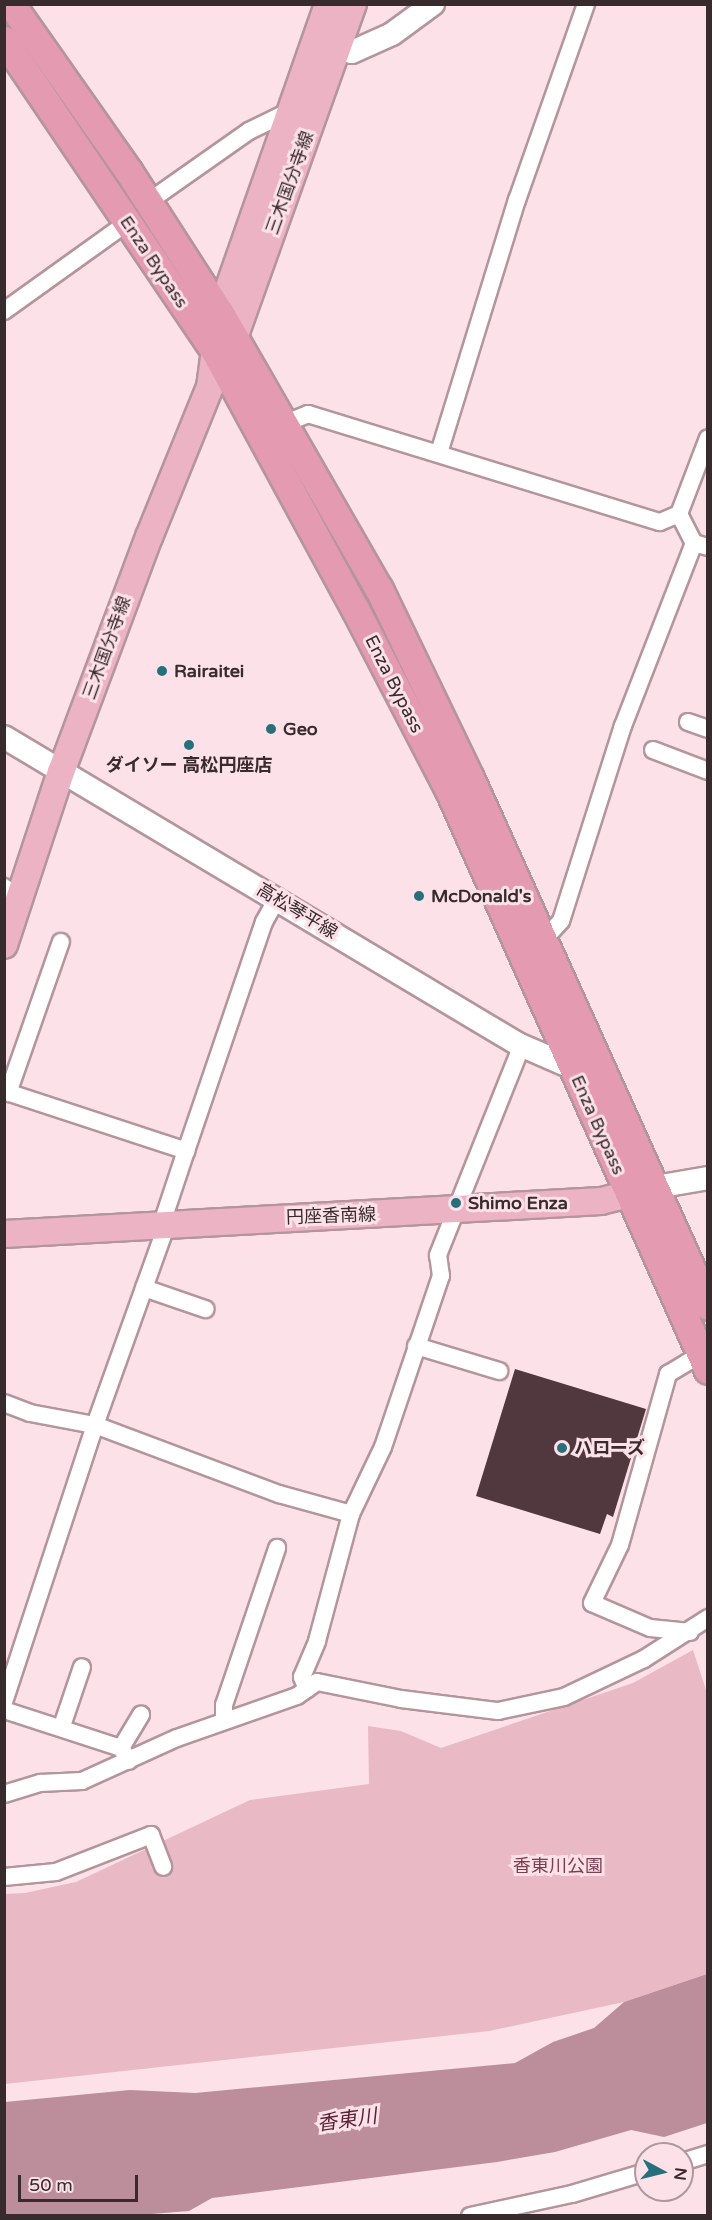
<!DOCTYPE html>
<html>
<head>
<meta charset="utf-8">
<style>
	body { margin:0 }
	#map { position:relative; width:712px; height:2220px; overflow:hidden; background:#fce1e8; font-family:"Varela Round","Noto Sans JP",sans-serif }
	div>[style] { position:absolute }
	.green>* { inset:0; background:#e9b9c6 }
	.water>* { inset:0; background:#bc8d9a }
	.building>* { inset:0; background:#51373e }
	.roads { filter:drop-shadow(2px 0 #b4959d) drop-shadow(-2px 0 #b4959d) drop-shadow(0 2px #b4959d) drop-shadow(0 -2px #b4959d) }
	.minor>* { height:16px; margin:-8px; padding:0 8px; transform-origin:8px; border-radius:8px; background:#fff }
	.secondary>* { height:22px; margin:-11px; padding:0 11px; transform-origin:11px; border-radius:11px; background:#fff }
	.primary>* { height:26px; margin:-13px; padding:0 13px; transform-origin:13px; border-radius:13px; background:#ebb3c4 }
	.trunk>* { height:27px; margin:-13.5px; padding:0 13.5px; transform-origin:13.5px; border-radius:13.5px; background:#e49ab0 }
	.dots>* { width:16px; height:16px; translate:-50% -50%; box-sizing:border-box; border:3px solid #fce1e8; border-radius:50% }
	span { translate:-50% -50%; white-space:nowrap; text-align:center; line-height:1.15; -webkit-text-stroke:6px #fce1e8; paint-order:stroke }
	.street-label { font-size:18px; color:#372b2e }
	.poi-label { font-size:18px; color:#372b2e; font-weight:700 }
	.left { translate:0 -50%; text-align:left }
	.park-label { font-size:18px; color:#7b3d51 }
	.water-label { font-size:20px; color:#5c2136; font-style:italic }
	.frame { position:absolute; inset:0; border:6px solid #372b2e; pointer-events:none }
	.north { position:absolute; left:634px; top:2142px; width:60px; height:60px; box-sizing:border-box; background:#fce1e8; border:2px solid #ad989e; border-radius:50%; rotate:97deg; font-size:16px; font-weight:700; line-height:24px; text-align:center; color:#372b2e }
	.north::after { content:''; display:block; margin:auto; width:21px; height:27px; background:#276f7b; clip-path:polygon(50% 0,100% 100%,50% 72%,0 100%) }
	.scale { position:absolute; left:18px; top:2175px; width:120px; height:27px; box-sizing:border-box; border:3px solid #372b2e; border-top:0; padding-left:8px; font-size:18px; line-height:21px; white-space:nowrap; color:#372b2e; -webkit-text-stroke:4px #fce1e8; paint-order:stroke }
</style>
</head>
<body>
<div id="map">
	<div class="green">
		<i style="clip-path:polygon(693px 1650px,708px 1696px,707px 1974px,624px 2002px,489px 2031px,5px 2084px,4px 1894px,25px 1893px,76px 1882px,250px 1800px,369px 1784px,368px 1726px,401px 1731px,441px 1748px,633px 1683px)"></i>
	</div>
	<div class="water">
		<i style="clip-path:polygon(707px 1974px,707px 2123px,664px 2137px,631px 2130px,555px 2152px,497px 2162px,212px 2198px,189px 2211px,126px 2216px,5px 2215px,5px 2102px,130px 2090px,195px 2093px,515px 2063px,553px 2042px,594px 2028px,624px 2002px)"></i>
	</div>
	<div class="building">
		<i style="clip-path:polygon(515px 1369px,646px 1409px,613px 1517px,607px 1514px,600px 1534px,476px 1496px)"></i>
	</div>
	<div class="roads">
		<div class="minor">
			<i style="left:148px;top:202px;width:123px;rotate:-35.1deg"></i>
			<i style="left:249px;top:131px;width:48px;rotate:-26deg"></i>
			<i style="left:4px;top:311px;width:151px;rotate:-35.6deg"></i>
			<i style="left:286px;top:423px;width:24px;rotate:-22deg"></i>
			<i style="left:308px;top:414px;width:368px;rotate:17.1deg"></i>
			<i style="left:660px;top:522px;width:21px;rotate:-23deg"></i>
			<i style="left:679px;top:514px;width:81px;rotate:-69.1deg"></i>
			<i style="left:439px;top:453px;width:265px;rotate:-72.9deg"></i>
			<i style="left:517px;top:200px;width:208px;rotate:-70.6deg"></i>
			<i style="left:679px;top:514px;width:33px;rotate:63deg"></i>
			<i style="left:694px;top:543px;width:15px;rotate:16deg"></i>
			<i style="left:688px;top:722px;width:21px;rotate:19deg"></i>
			<i style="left:653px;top:750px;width:59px;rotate:20.9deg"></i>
			<i style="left:4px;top:887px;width:19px;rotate:36deg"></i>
			<i style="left:542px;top:942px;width:28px;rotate:-48deg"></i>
			<i style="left:561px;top:921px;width:205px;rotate:-72.4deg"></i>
			<i style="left:623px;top:726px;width:196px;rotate:-68.8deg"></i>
			<i style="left:4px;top:1091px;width:192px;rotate:18.2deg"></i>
			<i style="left:8px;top:1093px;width:160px;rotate:-70.7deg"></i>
			<i style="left:144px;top:1288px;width:65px;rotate:19deg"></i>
			<i style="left:416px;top:1346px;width:87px;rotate:16.8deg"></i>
			<i style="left:4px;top:1403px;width:28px;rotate:21deg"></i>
			<i style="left:30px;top:1413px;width:66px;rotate:10.5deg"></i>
			<i style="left:95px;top:1425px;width:197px;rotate:20.6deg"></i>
			<i style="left:279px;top:1494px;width:75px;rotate:15.5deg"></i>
			<i style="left:690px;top:1632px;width:40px;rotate:-174.3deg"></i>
			<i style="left:650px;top:1628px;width:63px;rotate:-156.7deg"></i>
			<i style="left:592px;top:1603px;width:64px;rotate:-64.2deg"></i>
			<i style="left:620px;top:1545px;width:178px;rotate:-74.3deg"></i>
			<i style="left:668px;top:1374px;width:39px;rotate:-31deg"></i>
			<i style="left:307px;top:1689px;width:13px;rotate:-113deg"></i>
			<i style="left:302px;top:1677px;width:39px;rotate:-67deg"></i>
			<i style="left:317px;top:1641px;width:131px;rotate:-75deg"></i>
			<i style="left:351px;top:1514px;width:74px;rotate:-64.5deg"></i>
			<i style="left:383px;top:1447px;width:181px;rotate:-71.3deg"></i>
			<i style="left:441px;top:1276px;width:21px;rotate:-98deg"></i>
			<i style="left:438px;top:1255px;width:226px;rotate:-68.2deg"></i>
			<i style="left:4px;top:1702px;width:292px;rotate:-71.8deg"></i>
			<i style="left:95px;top:1425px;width:202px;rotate:-70.3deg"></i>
			<i style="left:163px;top:1235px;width:12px;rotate:-95deg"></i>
			<i style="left:162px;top:1223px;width:76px;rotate:-71.6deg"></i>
			<i style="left:186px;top:1151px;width:242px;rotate:-71.2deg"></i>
			<i style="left:264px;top:922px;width:26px;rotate:-61deg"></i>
			<i style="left:4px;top:1710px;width:123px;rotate:18deg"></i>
			<i style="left:121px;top:1748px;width:15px;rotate:58deg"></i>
			<i style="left:224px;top:1721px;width:16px;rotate:-90deg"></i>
			<i style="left:224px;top:1705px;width:166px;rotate:-71.3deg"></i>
			<i style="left:62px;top:1726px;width:62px;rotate:-71.3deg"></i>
			<i style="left:121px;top:1748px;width:39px;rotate:-59deg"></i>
			<i style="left:4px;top:1794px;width:38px;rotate:-17deg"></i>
			<i style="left:40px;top:1783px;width:42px;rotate:-2.7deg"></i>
			<i style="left:82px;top:1781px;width:104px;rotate:-24.4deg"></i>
			<i style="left:177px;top:1738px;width:127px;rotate:-19.3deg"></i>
			<i style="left:297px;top:1696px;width:24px;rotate:-35deg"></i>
			<i style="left:317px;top:1682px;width:86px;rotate:11.4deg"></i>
			<i style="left:401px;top:1699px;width:98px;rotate:7.1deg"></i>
			<i style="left:498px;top:1711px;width:67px;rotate:-12deg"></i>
			<i style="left:564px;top:1697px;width:89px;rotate:-25.4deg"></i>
			<i style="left:644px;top:1659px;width:76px;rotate:-32.6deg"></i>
			<i style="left:4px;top:1877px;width:52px;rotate:-5.5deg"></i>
			<i style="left:56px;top:1872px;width:102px;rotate:-21.3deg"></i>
			<i style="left:151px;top:1835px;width:34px;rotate:69deg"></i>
			<i style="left:682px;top:2162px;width:27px;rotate:-17deg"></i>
			<i style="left:470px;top:2216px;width:104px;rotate:-12.2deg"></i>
			<i style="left:572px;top:2194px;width:77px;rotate:-16.6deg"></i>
		</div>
		<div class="secondary">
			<i style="left:321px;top:47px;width:31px;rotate:9deg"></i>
			<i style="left:352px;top:52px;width:44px;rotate:-24.2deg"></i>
			<i style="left:392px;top:34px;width:51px;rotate:-36.2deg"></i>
			<i style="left:4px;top:737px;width:599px;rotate:30.85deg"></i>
			<i style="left:518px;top:1044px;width:58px;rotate:23.5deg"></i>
			<i style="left:571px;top:1067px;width:11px;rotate:-22deg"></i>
			<i style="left:656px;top:1187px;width:53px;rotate:-9.8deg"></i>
		</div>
		<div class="primary">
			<i style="left:222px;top:350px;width:17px;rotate:-45deg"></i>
			<i style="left:234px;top:338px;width:355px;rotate:-70.4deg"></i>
			<i style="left:4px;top:945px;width:182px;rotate:-71.8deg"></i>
			<i style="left:61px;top:772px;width:251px;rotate:-69.5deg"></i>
			<i style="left:149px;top:537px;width:162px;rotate:-67.9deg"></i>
			<i style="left:210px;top:387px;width:75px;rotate:-82.3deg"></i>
			<i style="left:220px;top:313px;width:327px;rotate:-70.7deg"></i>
			<i style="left:4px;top:1234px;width:598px;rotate:-3.16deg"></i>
			<i style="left:601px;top:1201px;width:50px;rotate:-13.8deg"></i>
		</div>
		<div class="trunk">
			<i style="left:11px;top:4px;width:205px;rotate:54.9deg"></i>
			<i style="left:129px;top:172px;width:168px;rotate:57.2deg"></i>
			<i style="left:220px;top:313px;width:319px;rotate:60.1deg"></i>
			<i style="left:379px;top:589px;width:210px;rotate:64.3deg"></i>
			<i style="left:470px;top:778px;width:579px;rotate:65.74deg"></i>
			<i style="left:4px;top:40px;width:380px;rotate:55.9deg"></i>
			<i style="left:217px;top:355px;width:289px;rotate:61.5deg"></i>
			<i style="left:355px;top:609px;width:204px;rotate:62.6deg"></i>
			<i style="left:449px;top:790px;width:635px;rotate:65.94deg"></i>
		</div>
	</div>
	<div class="dots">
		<i style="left:162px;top:671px;background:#276f7b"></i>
		<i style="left:271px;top:729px;background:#276f7b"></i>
		<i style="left:189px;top:745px;background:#276f7b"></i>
		<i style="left:419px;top:896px;background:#276f7b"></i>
		<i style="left:456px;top:1203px;background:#276f7b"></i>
		<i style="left:562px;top:1448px;background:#276f7b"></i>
	</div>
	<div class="street-label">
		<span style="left:290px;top:183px;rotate:-70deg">三木国分寺線</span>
		<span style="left:154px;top:262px;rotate:56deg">Enza Bypass</span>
		<span style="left:107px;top:648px;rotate:-70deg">三木国分寺線</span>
		<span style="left:394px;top:684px;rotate:63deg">Enza Bypass</span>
		<span style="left:297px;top:911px;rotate:31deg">高松琴平線</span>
		<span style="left:598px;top:1125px;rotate:66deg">Enza Bypass</span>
		<span style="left:331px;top:1216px;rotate:-2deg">円座香南線</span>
	</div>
	<div class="poi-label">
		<span class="left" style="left:174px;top:671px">Rairaitei</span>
		<span class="left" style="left:283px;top:729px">Geo</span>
		<span style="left:189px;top:765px">ダイソー 高松円座店</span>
		<span class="left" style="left:431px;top:896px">McDonald's</span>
		<span class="left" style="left:468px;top:1203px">Shimo Enza</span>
		<span class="left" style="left:574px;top:1448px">ハローズ</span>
	</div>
	<div class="park-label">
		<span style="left:558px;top:1866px">香東川公園</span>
	</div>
	<div class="water-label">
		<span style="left:347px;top:2121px;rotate:-8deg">香東川</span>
	</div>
	<div class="frame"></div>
	<div class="north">N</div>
	<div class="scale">50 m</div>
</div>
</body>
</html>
